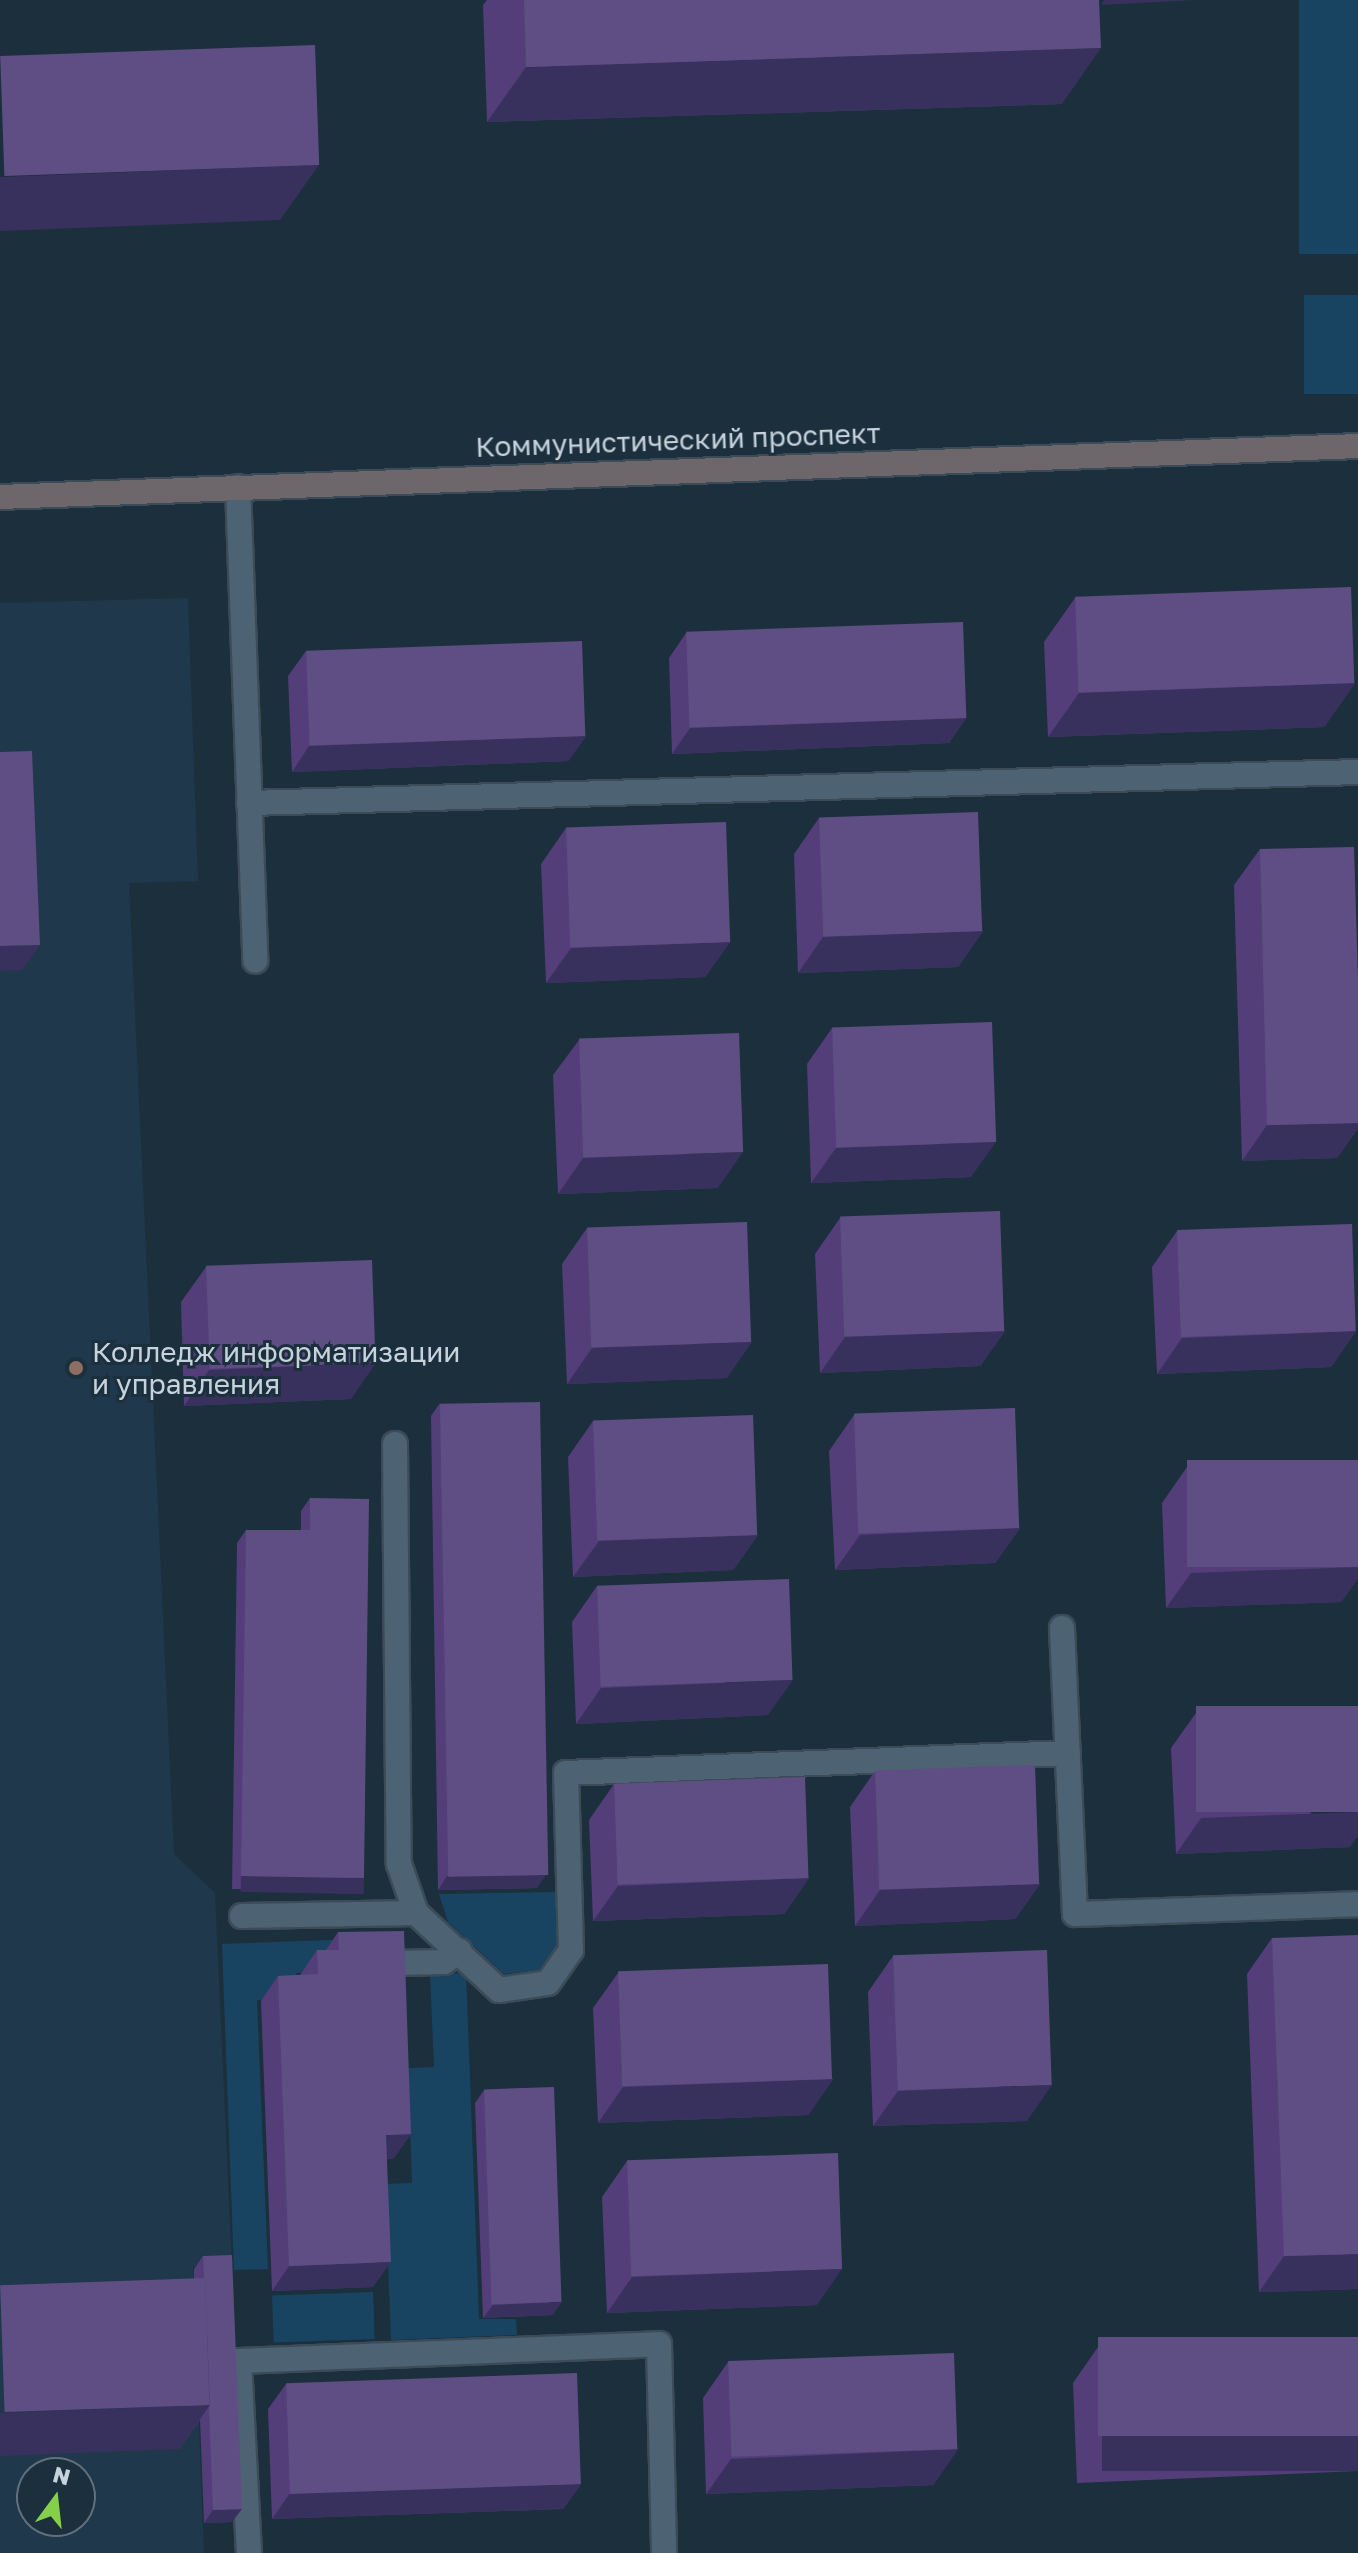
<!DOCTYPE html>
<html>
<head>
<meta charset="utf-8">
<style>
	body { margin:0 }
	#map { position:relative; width:1358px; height:2553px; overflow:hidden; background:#1c2f3d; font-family:"Golos Text",sans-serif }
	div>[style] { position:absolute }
	.built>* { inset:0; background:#1f384b }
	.green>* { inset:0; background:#194461; transform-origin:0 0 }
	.roads { filter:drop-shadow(2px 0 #3b4c58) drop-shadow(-2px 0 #3b4c58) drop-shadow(0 2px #3b4c58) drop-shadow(0 -2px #3b4c58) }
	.service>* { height:24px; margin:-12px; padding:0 12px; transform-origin:12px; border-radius:12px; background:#4d6272 }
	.secondary>* { height:24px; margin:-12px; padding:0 12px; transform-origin:12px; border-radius:12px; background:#6d676b }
	.wall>* { inset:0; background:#533e79 }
	.shaded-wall>* { inset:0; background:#38315d; transform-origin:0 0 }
	.building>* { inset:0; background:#5f4e84; transform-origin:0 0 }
	.dots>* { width:22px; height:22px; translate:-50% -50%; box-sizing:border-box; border:4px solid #1c2f3d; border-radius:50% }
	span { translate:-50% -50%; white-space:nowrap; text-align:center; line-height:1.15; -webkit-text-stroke:6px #1c2f3d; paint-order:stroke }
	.street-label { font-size:28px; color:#c7d3dc }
	.poi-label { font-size:28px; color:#c7d3dc }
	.left { translate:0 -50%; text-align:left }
	.north { position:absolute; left:16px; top:2457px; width:80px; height:80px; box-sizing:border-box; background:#1c2f3d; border:2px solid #60717d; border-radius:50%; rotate:15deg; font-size:22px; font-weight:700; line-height:32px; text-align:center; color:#c7d3dc }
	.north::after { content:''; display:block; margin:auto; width:28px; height:36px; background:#86cf4b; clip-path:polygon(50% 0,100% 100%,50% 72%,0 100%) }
</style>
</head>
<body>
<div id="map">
	<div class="built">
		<i style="clip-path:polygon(evenodd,188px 598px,198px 881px,129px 883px,174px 1854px,215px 1893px,232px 2266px,193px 2267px,204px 2553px,0 2553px,0 603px,188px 598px,32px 2473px,80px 2473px,80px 2521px,32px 2521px,32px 2473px)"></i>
	</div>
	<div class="green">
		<i style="left:1299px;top:0;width:59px;height:254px"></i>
		<i style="left:1358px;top:295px;width:99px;height:54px;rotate:90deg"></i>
		<i style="clip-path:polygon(557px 1892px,559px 1942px,539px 1970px,504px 1974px,448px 1922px,439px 1894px)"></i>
		<i style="clip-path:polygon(386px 1938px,318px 1972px,296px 1973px,298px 1998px,257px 2000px,268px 2269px,234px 2270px,222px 1944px)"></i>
		<i style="clip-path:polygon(466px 1973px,479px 2319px,516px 2319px,517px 2335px,391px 2340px,385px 2184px,412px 2183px,408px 2068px,434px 2067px,430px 1974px)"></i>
		<i style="left:373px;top:2292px;width:47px;height:101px;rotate:88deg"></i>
	</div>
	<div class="roads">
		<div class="service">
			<i style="left:238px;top:487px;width:474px;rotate:87.9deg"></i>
			<i style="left:249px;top:803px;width:1109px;rotate:-1.6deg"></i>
			<i style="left:395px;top:1444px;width:420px;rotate:89.5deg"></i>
			<i style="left:399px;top:1864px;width:52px;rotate:70.9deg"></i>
			<i style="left:416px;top:1913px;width:113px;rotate:42.9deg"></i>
			<i style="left:499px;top:1990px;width:49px;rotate:-8.1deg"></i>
			<i style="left:548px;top:1983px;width:40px;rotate:-55.1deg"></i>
			<i style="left:571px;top:1950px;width:177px;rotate:-91.6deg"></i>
			<i style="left:566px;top:1773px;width:502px;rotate:-2.28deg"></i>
			<i style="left:1062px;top:1628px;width:286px;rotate:87.4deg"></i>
			<i style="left:1075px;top:1914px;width:283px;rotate:-2deg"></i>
			<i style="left:242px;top:1916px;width:174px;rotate:-1deg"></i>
			<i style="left:395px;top:1963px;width:49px;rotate:-1.2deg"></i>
			<i style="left:444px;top:1962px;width:19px;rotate:-36deg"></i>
			<i style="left:249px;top:2553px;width:192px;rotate:-93deg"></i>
			<i style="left:239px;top:2361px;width:420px;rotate:-2.3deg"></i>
			<i style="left:659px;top:2344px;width:209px;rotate:88.6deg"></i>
		</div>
		<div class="secondary">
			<i style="left:0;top:497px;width:1359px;rotate:-2.15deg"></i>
		</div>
	</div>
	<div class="wall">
		<i style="clip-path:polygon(487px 0,524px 0,1062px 104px,487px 122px,483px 5px)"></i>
		<i style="clip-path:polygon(1075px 598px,1355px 683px,1324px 727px,1048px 737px,1044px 642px)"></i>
		<i style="clip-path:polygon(686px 633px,966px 718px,949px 743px,672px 754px,669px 658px)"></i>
		<i style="clip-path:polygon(306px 651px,586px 736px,568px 761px,292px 772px,288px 676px)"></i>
		<i style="clip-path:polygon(819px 818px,983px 931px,958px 967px,798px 973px,794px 854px)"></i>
		<i style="clip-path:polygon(566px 828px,730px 942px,705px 977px,546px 983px,541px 864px)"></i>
		<i style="clip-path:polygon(1260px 849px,1358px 1123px,1358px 1128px,1337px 1158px,1242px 1161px,1234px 885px)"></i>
		<i style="clip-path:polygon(832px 1028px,971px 1177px,811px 1183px,807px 1064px)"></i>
		<i style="clip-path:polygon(579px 1040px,718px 1188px,558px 1194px,553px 1075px)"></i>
		<i style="clip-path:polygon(840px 1218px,1005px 1331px,980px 1366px,820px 1373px,815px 1254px)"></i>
		<i style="clip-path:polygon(587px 1228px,727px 1378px,567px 1384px,562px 1264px)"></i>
		<i style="clip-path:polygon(1177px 1231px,1356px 1331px,1331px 1367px,1157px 1374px,1152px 1267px)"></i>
		<i style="clip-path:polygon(206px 1267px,351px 1399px,184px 1406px,181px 1302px)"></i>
		<i style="clip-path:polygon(440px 1403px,537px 1888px,438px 1890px,431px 1416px)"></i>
		<i style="clip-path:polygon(854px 1415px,1020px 1528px,995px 1563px,835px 1570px,829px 1451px)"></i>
		<i style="clip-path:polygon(593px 1421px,758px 1535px,733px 1570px,573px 1577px,568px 1457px)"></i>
		<i style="clip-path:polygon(1358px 1460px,1358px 1578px,1341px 1602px,1166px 1608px,1162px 1503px,1187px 1467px)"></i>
		<i style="clip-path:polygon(310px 1498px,355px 1891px,232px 1889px,237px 1543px,246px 1530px,301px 1530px,301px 1511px)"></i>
		<i style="clip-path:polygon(597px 1586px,768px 1715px,576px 1724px,572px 1622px)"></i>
		<i style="clip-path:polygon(1196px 1713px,1350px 1847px,1176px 1854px,1171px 1748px)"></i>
		<i style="clip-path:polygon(875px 1771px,1040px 1884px,1015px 1919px,855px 1926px,850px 1807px)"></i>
		<i style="clip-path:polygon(614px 1784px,809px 1878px,784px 1914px,593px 1921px,589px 1820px)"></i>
		<i style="clip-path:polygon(338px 1932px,411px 2134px,393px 2159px,387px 2159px,373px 2287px,272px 2291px,261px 2001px,278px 1976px,300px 1975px,317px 1950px,326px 1950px)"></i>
		<i style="clip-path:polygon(1272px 1938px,1358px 2289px,1259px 2292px,1247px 1974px)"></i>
		<i style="clip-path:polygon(893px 1956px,1027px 2121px,873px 2126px,868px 1992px)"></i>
		<i style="clip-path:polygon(618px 1973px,833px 2079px,808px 2115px,598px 2123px,593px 2008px)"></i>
		<i style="clip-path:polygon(484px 2090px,553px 2315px,483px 2318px,475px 2103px)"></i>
		<i style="clip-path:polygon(627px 2161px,817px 2305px,607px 2313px,602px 2197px)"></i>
		<i style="clip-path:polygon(203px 2256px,232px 2522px,204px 2523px,200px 2420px,179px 2449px,194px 2279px,194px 2269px)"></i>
		<i style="clip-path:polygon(1358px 2337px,1358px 2471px,1077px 2483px,1073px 2383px,1098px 2347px)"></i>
		<i style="clip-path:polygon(728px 2362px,958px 2449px,933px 2485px,706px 2494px,703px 2398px)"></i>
		<i style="clip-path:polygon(286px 2384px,581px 2484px,563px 2509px,272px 2519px,268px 2409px)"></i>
	</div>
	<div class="shaded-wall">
		<i style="clip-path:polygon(1104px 0,1194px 0,1101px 5px)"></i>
		<i style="clip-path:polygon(1101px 48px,1062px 104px,487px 122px,526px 67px)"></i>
		<i style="clip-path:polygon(319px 165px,280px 220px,0 231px,0 177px)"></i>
		<i style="clip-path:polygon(1355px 683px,1324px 727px,1048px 737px,1079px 693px)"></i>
		<i style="clip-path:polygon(966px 718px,949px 743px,672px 754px,690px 728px)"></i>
		<i style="clip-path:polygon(586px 736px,568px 761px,292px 772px,309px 746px)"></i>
		<i style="clip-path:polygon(983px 931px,958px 967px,798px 973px,823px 937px)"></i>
		<i style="clip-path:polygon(730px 942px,705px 977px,546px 983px,571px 948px)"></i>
		<i style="clip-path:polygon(40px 945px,22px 970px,0 971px,0 946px)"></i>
		<i style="clip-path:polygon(1358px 1123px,1358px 1128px,1337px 1158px,1242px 1161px,1267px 1125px)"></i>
		<i style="clip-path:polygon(996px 1142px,971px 1177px,811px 1183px,836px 1148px)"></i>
		<i style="clip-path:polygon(743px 1152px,718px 1188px,558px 1194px,583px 1158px)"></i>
		<i style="clip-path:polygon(1005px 1331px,980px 1366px,820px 1373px,845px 1337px)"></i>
		<i style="clip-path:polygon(1356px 1331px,1331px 1367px,1157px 1374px,1182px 1338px)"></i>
		<i style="clip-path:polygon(752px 1342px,727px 1378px,567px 1384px,592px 1348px)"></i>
		<i style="clip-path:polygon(376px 1363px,351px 1399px,184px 1406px,209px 1370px)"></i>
		<i style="clip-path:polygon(1020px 1528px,995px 1563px,835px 1570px,860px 1535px)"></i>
		<i style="clip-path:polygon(758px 1535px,733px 1570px,573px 1577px,599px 1541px)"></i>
		<i style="clip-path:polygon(1358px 1567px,1358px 1578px,1341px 1602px,1166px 1608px,1191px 1573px)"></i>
		<i style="clip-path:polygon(793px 1680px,768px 1715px,576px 1724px,601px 1688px)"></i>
		<i style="clip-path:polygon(1358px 1812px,1358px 1836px,1350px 1847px,1176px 1854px,1201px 1818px)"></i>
		<i style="clip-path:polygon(546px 1875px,537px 1888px,438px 1890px,447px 1876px)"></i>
		<i style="left:241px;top:1876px;width:123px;height:16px;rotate:1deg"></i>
		<i style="clip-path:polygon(809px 1878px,784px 1914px,593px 1921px,618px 1886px)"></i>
		<i style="clip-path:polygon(1040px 1884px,1015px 1919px,855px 1926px,880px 1890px)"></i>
		<i style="clip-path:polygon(833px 2079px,808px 2115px,598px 2123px,623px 2087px)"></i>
		<i style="clip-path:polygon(1052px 2085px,1027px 2121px,873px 2126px,898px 2091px)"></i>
		<i style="clip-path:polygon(411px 2134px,393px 2159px,369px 2160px,386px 2135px)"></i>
		<i style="clip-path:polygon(1358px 2254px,1358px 2289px,1259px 2292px,1284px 2256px)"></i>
		<i style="clip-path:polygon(391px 2262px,373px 2287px,272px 2291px,289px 2266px)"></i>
		<i style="clip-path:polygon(842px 2269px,817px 2305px,607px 2313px,632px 2277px)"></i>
		<i style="clip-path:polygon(562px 2302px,553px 2315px,483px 2318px,493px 2305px)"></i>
		<i style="clip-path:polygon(210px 2405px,179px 2449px,0 2456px,0 2413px)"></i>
		<i style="left:1358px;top:2436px;width:35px;height:256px;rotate:90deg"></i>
		<i style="clip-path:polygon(958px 2449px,933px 2485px,706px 2494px,731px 2459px)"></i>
		<i style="clip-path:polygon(581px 2484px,563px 2509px,272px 2519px,290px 2493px)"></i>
		<i style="clip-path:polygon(242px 2509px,232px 2522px,204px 2523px,213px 2510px)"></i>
	</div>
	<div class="building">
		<i style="clip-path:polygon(524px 0,1099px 0,1101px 48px,526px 67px)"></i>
		<i style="left:315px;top:45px;width:120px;height:315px;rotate:88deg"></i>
		<i style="left:1351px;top:587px;width:96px;height:276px;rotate:88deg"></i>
		<i style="left:963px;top:622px;width:96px;height:277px;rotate:88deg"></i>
		<i style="left:582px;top:641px;width:95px;height:276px;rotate:88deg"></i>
		<i style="clip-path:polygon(32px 751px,40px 945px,0 946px,0 752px)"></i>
		<i style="left:978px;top:812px;width:119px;height:159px;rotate:88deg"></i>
		<i style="left:726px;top:822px;width:120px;height:160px;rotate:88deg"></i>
		<i style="clip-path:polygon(1354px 847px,1358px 979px,1358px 1123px,1267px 1125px,1260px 849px)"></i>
		<i style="left:992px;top:1022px;width:120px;height:160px;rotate:88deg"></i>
		<i style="left:739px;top:1033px;width:119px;height:160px;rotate:88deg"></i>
		<i style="left:1000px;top:1211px;width:120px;height:160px;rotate:88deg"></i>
		<i style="left:747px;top:1222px;width:120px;height:160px;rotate:88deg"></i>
		<i style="left:1352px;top:1224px;width:107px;height:175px;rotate:88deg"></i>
		<i style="left:372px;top:1260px;width:103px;height:166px;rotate:88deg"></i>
		<i style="left:540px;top:1402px;width:473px;height:100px;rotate:89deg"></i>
		<i style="left:1015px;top:1408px;width:120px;height:161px;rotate:88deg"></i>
		<i style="left:753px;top:1415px;width:120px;height:160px;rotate:88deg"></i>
		<i style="left:1358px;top:1460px;width:107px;height:171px;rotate:90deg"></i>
		<i style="clip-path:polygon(310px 1498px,369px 1499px,364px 1878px,241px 1876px,246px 1530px,310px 1530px)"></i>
		<i style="left:789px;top:1579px;width:101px;height:192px;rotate:88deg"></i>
		<i style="left:1358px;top:1706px;width:106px;height:162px;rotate:90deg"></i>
		<i style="left:1035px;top:1765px;width:119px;height:160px;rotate:88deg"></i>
		<i style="left:805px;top:1777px;width:101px;height:191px;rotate:88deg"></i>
		<i style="clip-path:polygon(404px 1931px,411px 2134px,386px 2135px,391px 2262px,289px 2266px,278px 1976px,318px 1974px,317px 1950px,339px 1950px,338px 1932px)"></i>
		<i style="clip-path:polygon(1358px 1935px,1358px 2254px,1284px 2256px,1272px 1938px)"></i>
		<i style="left:1047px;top:1950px;width:135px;height:154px;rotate:88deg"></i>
		<i style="left:828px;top:1964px;width:115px;height:210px;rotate:88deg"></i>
		<i style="left:554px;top:2087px;width:215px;height:70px;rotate:88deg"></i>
		<i style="left:838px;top:2153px;width:116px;height:211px;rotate:88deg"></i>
		<i style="clip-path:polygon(232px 2255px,242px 2509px,213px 2510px,209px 2407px,210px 2405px,205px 2278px,204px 2278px,203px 2256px)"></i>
		<i style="left:205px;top:2278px;width:127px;height:205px;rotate:88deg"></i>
		<i style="left:1358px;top:2337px;width:99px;height:260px;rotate:90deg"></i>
		<i style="left:954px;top:2353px;width:96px;height:226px;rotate:88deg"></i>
		<i style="left:577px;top:2373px;width:111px;height:291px;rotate:88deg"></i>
	</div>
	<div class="dots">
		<i style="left:76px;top:1368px;background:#8d6e63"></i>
	</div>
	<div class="street-label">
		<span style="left:678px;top:440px;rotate:-2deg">Коммунистический проспект</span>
	</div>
	<div class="poi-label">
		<span class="left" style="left:92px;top:1368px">Колледж информатизации<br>и управления</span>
	</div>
	<div class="north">N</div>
</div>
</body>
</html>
